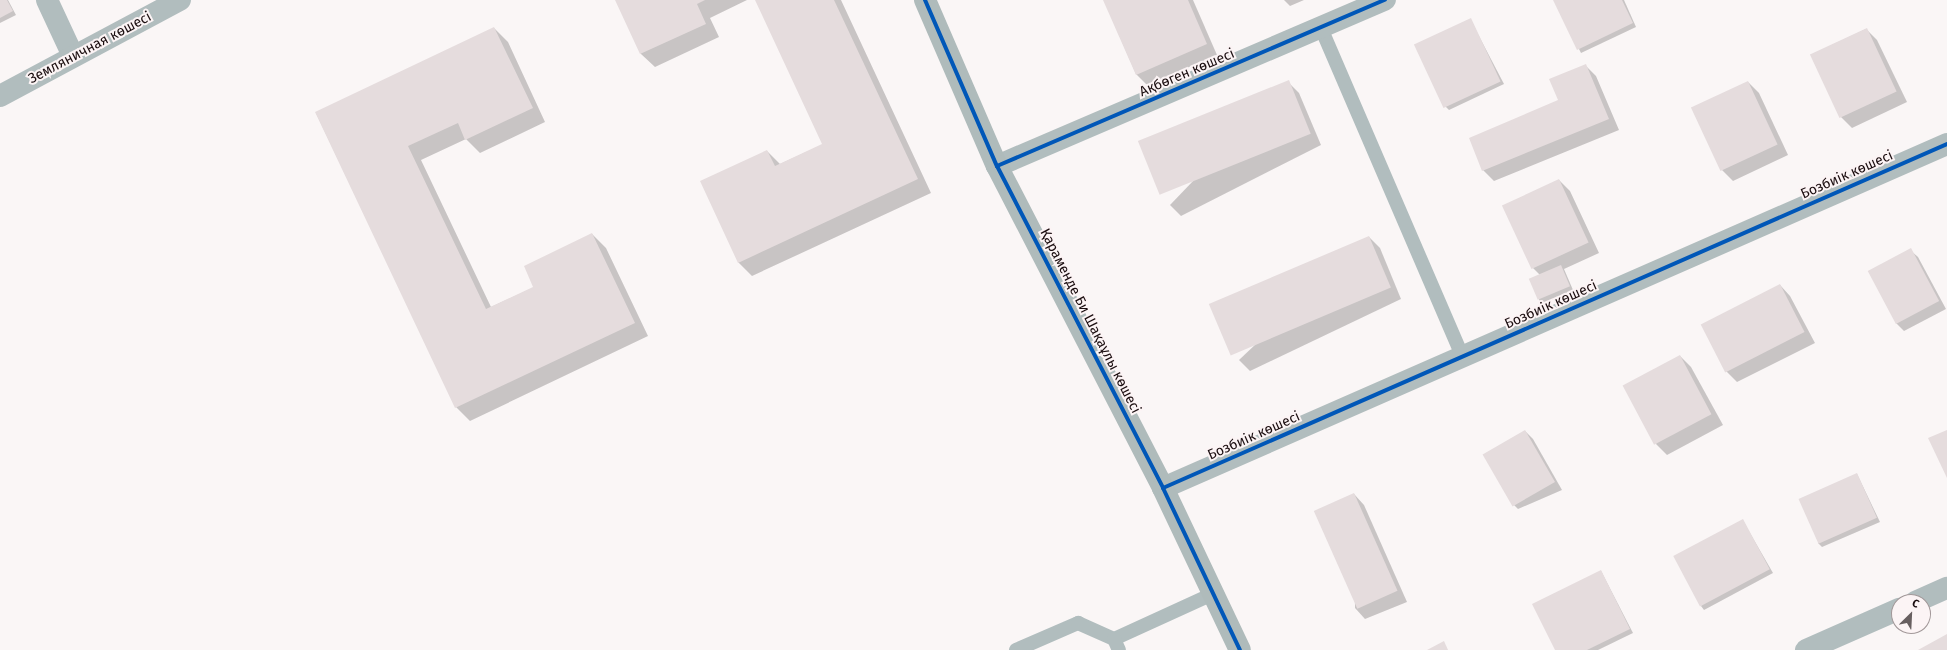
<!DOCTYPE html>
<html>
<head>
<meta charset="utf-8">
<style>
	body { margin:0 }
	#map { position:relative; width:1947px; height:650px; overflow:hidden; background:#faf6f6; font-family:"Fira Sans",sans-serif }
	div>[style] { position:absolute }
	.shadow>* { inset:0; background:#0003 }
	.building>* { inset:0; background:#e5dcdd; transform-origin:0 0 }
	.lane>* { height:14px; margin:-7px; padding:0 7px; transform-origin:7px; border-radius:7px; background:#b1bdbe }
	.street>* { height:22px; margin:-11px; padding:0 11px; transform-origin:11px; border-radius:11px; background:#b1bdbe }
	.secondary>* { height:22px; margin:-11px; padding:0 11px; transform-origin:11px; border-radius:11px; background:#afbbbb }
	.cycleway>* { height:4px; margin:-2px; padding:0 2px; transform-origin:2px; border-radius:2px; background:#0057b8 }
	span { translate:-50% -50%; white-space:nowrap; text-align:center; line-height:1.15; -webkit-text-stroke:4px #fcf4f5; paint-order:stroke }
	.street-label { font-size:14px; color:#1a0d0f }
	.north { position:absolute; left:1891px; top:594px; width:40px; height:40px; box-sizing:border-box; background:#fcf4f5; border:1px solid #a29899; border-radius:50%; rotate:24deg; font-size:11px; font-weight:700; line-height:16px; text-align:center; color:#1a0d0f }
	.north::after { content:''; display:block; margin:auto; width:14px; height:18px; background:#685f60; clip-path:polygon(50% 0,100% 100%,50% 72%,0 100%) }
</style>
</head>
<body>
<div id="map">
	<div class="shadow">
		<i style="clip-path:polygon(0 0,8px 0,16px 15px,0 23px)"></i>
		<i style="clip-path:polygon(616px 0,747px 0,710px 18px,719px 37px,655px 67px,641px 54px)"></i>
		<i style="clip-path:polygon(756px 0,841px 0,931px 193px,752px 276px,738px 262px,767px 151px,780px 164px,824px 144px)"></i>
		<i style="clip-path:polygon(1104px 0,1193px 0,1217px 55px,1147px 85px,1136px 74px)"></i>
		<i style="clip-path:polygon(1284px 0,1304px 0,1290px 6px)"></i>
		<i style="clip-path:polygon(1554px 0,1624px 0,1636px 27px,1581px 53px)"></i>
		<i style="clip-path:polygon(1470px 19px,1504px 84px,1449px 110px,1445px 106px)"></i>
		<i style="clip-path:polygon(494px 28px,508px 42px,545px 122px,480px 153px,466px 139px,421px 160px,491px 307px,535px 287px,592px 234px,606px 248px,648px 336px,470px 421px,456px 407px,316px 113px)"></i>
		<i style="clip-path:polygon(1866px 29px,1877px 40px,1907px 102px,1852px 128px,1841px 117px,1811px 55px)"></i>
		<i style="clip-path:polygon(1585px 65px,1596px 76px,1619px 130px,1494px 181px,1483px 170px,1559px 101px)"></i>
		<i style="clip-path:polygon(1288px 82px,1299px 93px,1321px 145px,1181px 216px,1170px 205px)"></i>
		<i style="clip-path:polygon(1748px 82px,1759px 93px,1788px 155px,1733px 181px,1722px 170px)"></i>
		<i style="clip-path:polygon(1559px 180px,1570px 191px,1599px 253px,1564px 269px,1573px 290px,1542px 304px,1539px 300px,1541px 276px,1533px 268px,1503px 206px)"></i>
		<i style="clip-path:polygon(1369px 237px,1380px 248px,1401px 299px,1250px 371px,1239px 360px)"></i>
		<i style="clip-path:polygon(1910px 250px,1918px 257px,1946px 309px,1904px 331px,1896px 323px)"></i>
		<i style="clip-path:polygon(1780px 285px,1790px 296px,1815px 343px,1737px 382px,1726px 371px)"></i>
		<i style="clip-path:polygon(1680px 356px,1691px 367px,1723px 425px,1667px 455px,1656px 444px)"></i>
		<i style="clip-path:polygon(1525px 431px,1533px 439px,1562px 490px,1518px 509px,1511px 502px)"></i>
		<i style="clip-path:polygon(1857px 474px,1880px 522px,1822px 547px,1818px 543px)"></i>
		<i style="clip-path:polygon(1354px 494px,1364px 505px,1407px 602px,1365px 619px,1355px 608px)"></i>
		<i style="clip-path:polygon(1743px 521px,1773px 573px,1704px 610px,1701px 606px)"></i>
		<i style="clip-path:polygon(1601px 571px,1633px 633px,1598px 650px,1556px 650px)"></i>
	</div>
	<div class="building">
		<i style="clip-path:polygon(0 0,7px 0,13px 11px,0 18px)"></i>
		<i style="clip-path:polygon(615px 0,705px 0,697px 4px,706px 24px,640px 54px)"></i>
		<i style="clip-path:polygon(755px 0,834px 0,918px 179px,738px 263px,700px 181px,767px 150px,775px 166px,822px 144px)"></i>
		<i style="clip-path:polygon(1103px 0,1188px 0,1207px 44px,1136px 75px)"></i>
		<i style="clip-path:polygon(1553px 0,1622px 0,1633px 23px,1577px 50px)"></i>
		<i style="left:1471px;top:18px;width:70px;height:63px;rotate:65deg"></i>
		<i style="clip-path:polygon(494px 27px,533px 108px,465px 140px,458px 123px,408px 146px,486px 309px,533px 287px,524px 266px,592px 233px,635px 323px,455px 408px,315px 112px)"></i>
		<i style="left:1867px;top:28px;width:70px;height:63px;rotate:65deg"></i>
		<i style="clip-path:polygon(1586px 64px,1609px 119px,1482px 171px,1469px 138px,1558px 100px,1549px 79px)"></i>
		<i style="left:1289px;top:80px;width:58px;height:163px;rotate:68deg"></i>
		<i style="left:1748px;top:81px;width:70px;height:63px;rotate:65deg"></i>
		<i style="left:1559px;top:179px;width:70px;height:63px;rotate:65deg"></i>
		<i style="left:1369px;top:236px;width:56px;height:174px;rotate:67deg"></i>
		<i style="left:1911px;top:248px;width:60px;height:49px;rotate:62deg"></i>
		<i style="left:1561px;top:265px;width:23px;height:35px;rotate:67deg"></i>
		<i style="left:1780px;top:284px;width:54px;height:89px;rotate:63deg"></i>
		<i style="left:1680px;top:355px;width:67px;height:65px;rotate:62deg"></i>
		<i style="left:1525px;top:430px;width:60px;height:49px;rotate:60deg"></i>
		<i style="clip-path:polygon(1947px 430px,1947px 478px,1928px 438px)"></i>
		<i style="left:1857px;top:473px;width:49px;height:64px;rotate:66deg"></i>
		<i style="left:1354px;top:493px;width:107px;height:44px;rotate:66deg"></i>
		<i style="left:1743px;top:519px;width:57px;height:79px;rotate:62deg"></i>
		<i style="clip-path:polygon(1601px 570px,1630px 629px,1587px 650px,1555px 650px,1532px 604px)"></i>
		<i style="clip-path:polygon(1947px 634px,1947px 650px,1918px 650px)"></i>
		<i style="clip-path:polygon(1444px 641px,1448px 650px,1427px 650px)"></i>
	</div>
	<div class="lane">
		<i style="left:1321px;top:28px;width:357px;rotate:66.7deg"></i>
		<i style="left:1114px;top:639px;width:111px;rotate:-24.5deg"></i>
		<i style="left:1016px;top:650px;width:68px;rotate:-23.5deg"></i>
		<i style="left:1078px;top:623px;width:39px;rotate:24deg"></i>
		<i style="left:1114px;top:639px;width:12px;rotate:66deg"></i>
	</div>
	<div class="street">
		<i style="left:47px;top:0;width:62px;rotate:65.1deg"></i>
		<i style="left:0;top:96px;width:204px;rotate:-28.1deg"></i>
		<i style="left:997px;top:166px;width:422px;rotate:-23.2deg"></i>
		<i style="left:1163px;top:488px;width:856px;rotate:-23.69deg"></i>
		<i style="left:1915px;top:602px;width:35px;rotate:-24deg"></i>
		<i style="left:1806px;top:650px;width:102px;rotate:-23.8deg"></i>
	</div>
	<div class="secondary">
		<i style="left:925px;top:0;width:181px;rotate:66.6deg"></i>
		<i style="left:997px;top:166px;width:362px;rotate:62.7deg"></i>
		<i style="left:1163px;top:488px;width:179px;rotate:64.6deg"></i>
	</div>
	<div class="cycleway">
		<i style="left:925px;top:0;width:181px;rotate:66.6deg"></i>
		<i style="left:997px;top:166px;width:362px;rotate:62.7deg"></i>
		<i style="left:1163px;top:488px;width:179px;rotate:64.6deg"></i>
		<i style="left:997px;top:166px;width:422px;rotate:-23.2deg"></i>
		<i style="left:1163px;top:488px;width:856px;rotate:-23.69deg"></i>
	</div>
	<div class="street-label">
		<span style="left:90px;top:48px;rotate:-28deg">Земляничная көшесі</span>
		<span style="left:1187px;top:73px;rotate:-23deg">Ақбөген көшесі</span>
		<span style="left:1847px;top:175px;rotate:-24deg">Бозбиік көшесі</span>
		<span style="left:1551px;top:305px;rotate:-24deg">Бозбиік көшесі</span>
		<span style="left:1090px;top:321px;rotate:63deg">Қараменде Би Шақаұлы көшесі</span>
		<span style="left:1254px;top:436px;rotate:-24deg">Бозбиік көшесі</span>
	</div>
	<div class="north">С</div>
</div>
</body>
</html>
